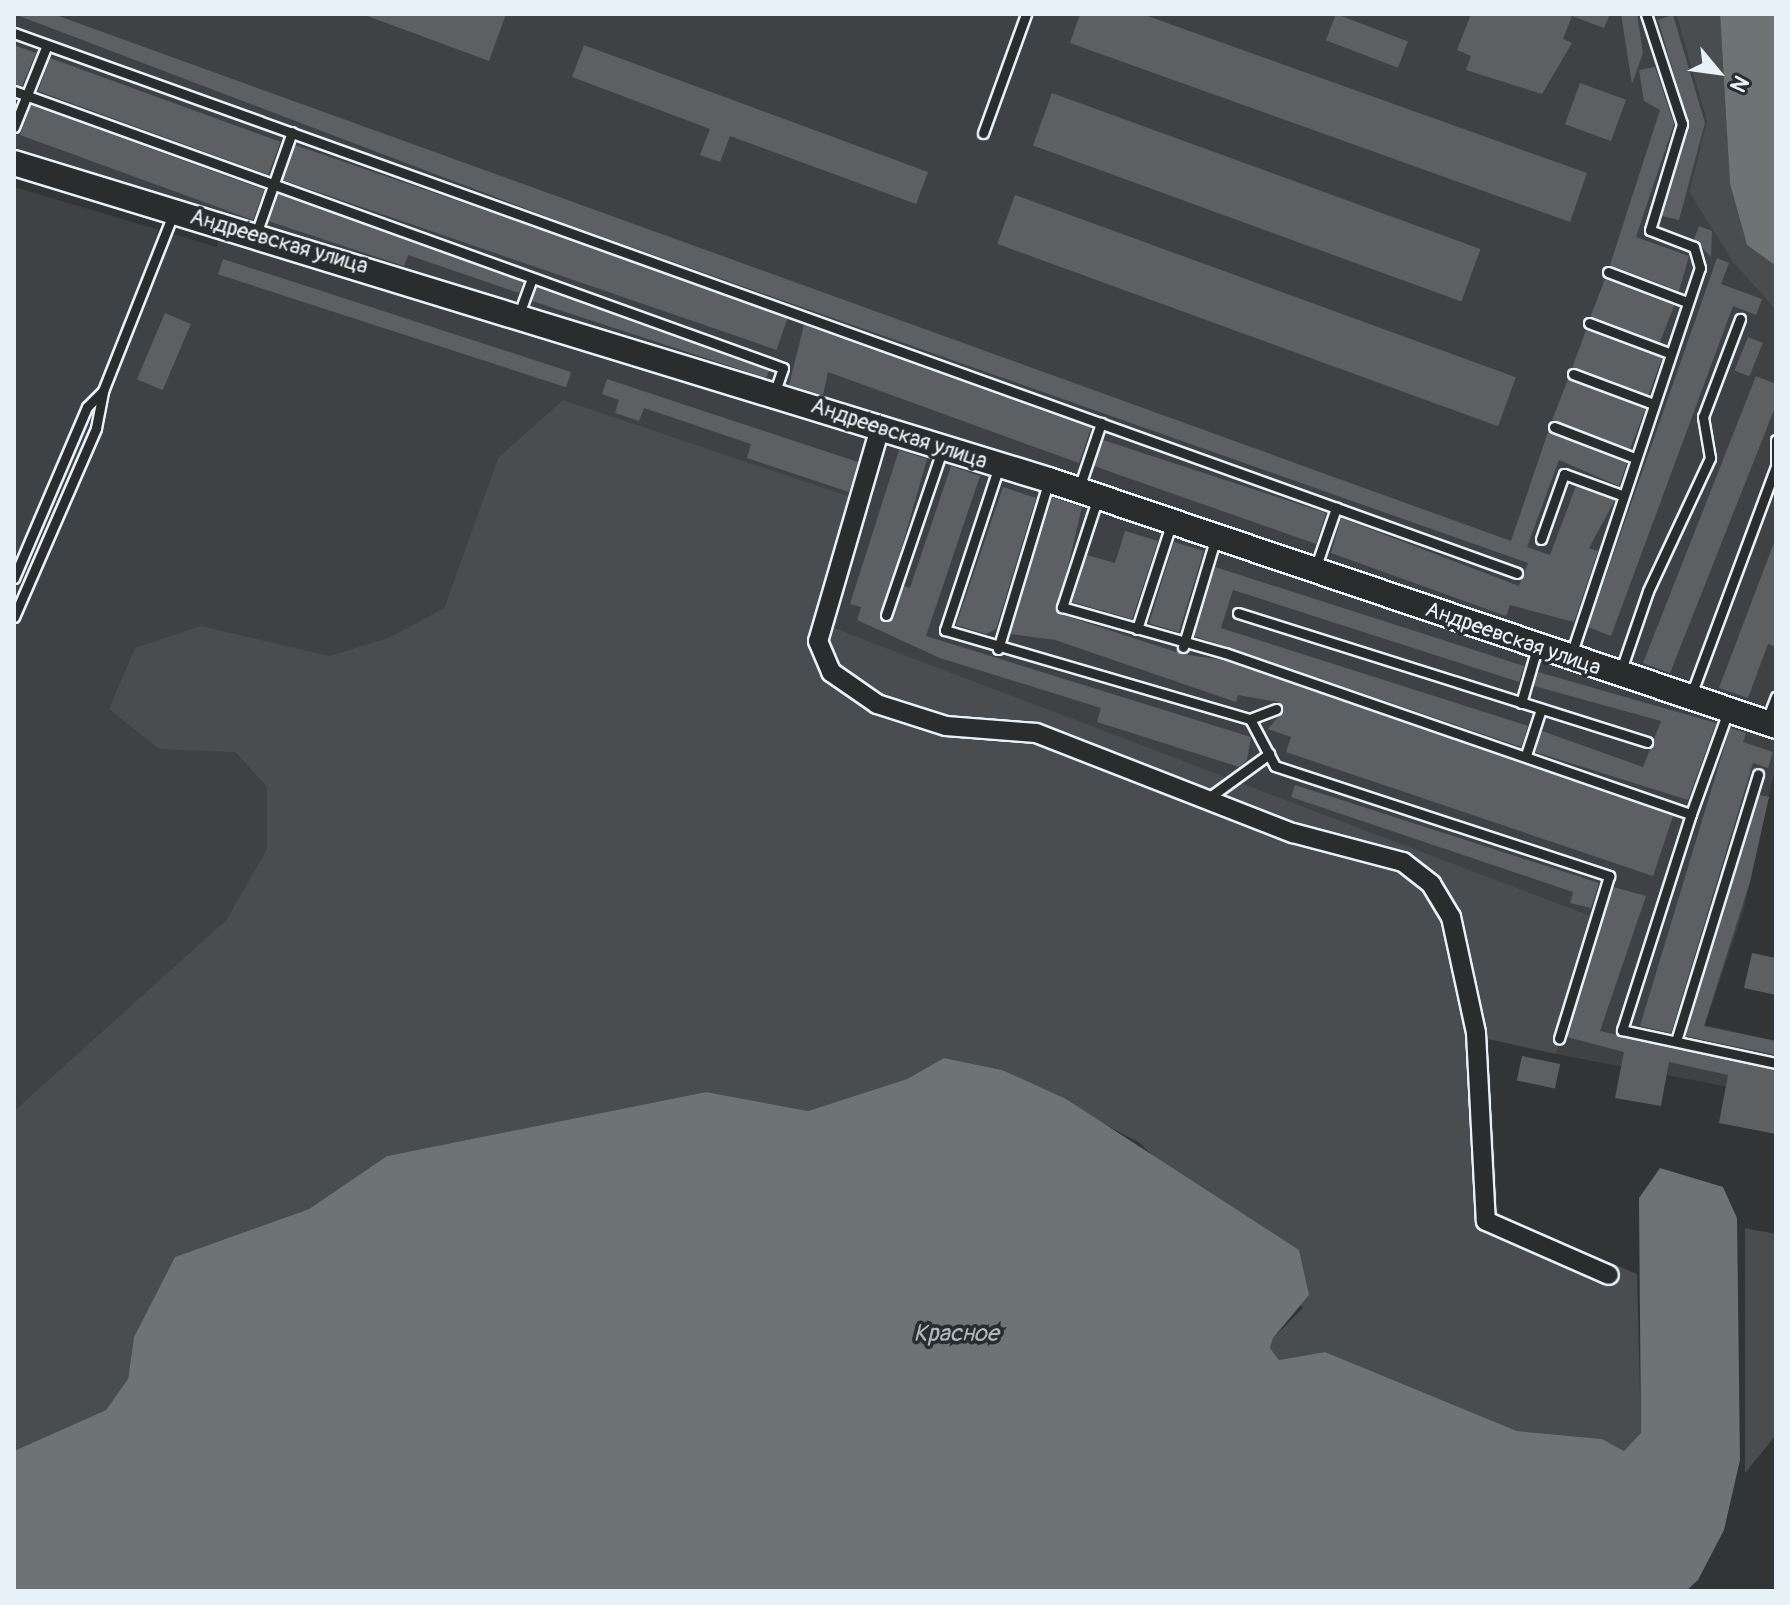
<!DOCTYPE html>
<html>
<head>
<meta charset="utf-8">
<style>
	body { margin:0 }
	#map { position:relative; width:1790px; height:1605px; overflow:hidden; background:#323536; font-family:Pangolin,sans-serif }
	div>[style] { position:absolute }
	.built>* { inset:0; background:#3f4244 }
	.green>* { inset:0; background:#494d4f }
	.water>* { inset:0; background:#6e7376 }
	.building>* { inset:0; background:#5c6063; transform-origin:0 0 }
	.roads { filter:drop-shadow(2px 0 #e8f1f8) drop-shadow(-2px 0 #e8f1f8) drop-shadow(0 2px #e8f1f8) drop-shadow(0 -2px #e8f1f8) }
	.service>* { height:9px; margin:-4.5px; padding:0 4.5px; transform-origin:4.5px; border-radius:4.5px; background:#2a2d2e }
	.minor>* { height:18px; margin:-9px; padding:0 9px; transform-origin:9px; border-radius:9px; background:#2a2d2e }
	.tertiary>* { height:24px; margin:-12px; padding:0 12px; transform-origin:12px; border-radius:12px; background:#2a2d2e }
	span { translate:-50% -50%; white-space:nowrap; text-align:center; line-height:1.15; -webkit-text-stroke:7px #2a2d2e; paint-order:stroke }
	.street-label { font-size:22px; color:#e8f1f8 }
	.water-label { font-size:24px; color:#b1b8be; font-style:italic }
	.frame { position:absolute; inset:0; border:16px solid #e8f1f8; pointer-events:none }
	.north { position:absolute; left:1678px; top:32px; width:80px; height:80px; -webkit-text-stroke:6px #2a2d2e; paint-order:stroke; rotate:119deg; font-size:22px; font-weight:700; line-height:32px; text-align:center; color:#e8f1f8 }
	.north::after { content:''; display:block; margin:auto; width:28px; height:36px; background:#e8f1f8; clip-path:polygon(50% 0,100% 100%,50% 72%,0 100%) }
</style>
</head>
<body>
<div id="map">
	<div class="built">
		<i style="clip-path:polygon(14px 14px,1676px 14px,1707px 123px,1689px 192px,1733px 262px,1776px 310px,1776px 764px,1743px 912px,1705px 1025px,1776px 1041px,1776px 1096px,1556px 1054px,1599px 919px,822px 624px,564px 400px,498px 458px,444px 608px,388px 638px,329px 656px,275px 645px,159px 749px,234px 751px,267px 787px,267px 849px,226px 920px,14px 1111px,14px 187px,217px 247px,223px 219px,14px 155px)"></i>
	</div>
	<div class="green">
		<i style="clip-path:polygon(1676px 14px,1720px 14px,1730px 184px,1747px 245px,1776px 266px,1776px 310px,1733px 262px,1689px 192px,1707px 122px)"></i>
		<i style="clip-path:polygon(563px 400px,859px 500px,823px 624px,1599px 919px,1556px 1054px,1488px 1039px,1498px 1215px,1637px 1274px,1641px 1433px,1634px 1443px,1624px 1451px,1602px 1439px,1517px 1431px,1325px 1352px,1279px 1360px,1270px 1348px,1273px 1338px,1303px 1308px,1140px 1143px,1002px 1070px,944px 1058px,907px 1079px,808px 1111px,706px 1092px,387px 1156px,309px 1209px,175px 1257px,134px 1337px,128px 1379px,106px 1410px,14px 1451px,14px 1111px,226px 920px,267px 849px,267px 787px,235px 752px,159px 749px,109px 709px,135px 648px,201px 626px,329px 656px,388px 638px,444px 608px,498px 458px)"></i>
		<i style="clip-path:polygon(1745px 1228px,1776px 1234px,1776px 1435px,1745px 1473px)"></i>
	</div>
	<div class="water">
		<i style="clip-path:polygon(1720px 14px,1776px 14px,1776px 266px,1747px 245px,1730px 184px)"></i>
		<i style="clip-path:polygon(944px 1058px,1002px 1070px,1066px 1099px,1299px 1250px,1309px 1295px,1273px 1338px,1270px 1348px,1279px 1360px,1325px 1352px,1517px 1431px,1602px 1439px,1624px 1451px,1641px 1433px,1639px 1198px,1660px 1168px,1723px 1187px,1737px 1218px,1740px 1460px,1724px 1530px,1698px 1580px,1686px 1591px,14px 1591px,14px 1451px,106px 1410px,128px 1379px,134px 1337px,175px 1257px,309px 1209px,387px 1156px,706px 1092px,808px 1111px,907px 1079px)"></i>
	</div>
	<div class="building">
		<i style="clip-path:polygon(14px 14px,53px 14px,1511px 541px,1548px 432px,1627px 463px,1619px 486px,1559px 460px,1527px 547px,1550px 555px,1576px 486px,1615px 500px,1589px 548px,1598px 551px,1574px 622px,1510px 605px,1506px 616px,1331px 553px,1341px 518px,1519px 586px,1528px 563px,569px 225px)"></i>
		<i style="clip-path:polygon(362px 14px,506px 14px,489px 61px)"></i>
		<i style="clip-path:polygon(1080px 14px,1142px 14px,1587px 173px,1570px 222px,1070px 43px)"></i>
		<i style="left:1336px;top:14px;width:77px;height:28px;rotate:21deg"></i>
		<i style="clip-path:polygon(1471px 14px,1610px 14px,1604px 28px,1572px 16px,1563px 39px,1572px 43px,1542px 94px,1466px 70px,1471px 56px,1457px 50px)"></i>
		<i style="clip-path:polygon(1621px 14px,1637px 14px,1643px 53px,1632px 84px)"></i>
		<i style="clip-path:polygon(1673px 15px,1705px 123px,1679px 220px,1662px 216px,1689px 125px,1658px 20px)"></i>
		<i style="clip-path:polygon(14px 45px,36px 53px,22px 86px,14px 84px)"></i>
		<i style="clip-path:polygon(584px 45px,928px 172px,916px 204px,730px 136px,720px 162px,700px 155px,710px 129px,572px 77px)"></i>
		<i style="left:50px;top:58px;width:245px;height:35px;rotate:20deg"></i>
		<i style="clip-path:polygon(1655px 67px,1674px 124px,1636px 237px,1689px 256px,1679px 291px,1610px 265px,1660px 110px,1644px 101px,1639px 70px)"></i>
		<i style="left:1580px;top:83px;width:49px;height:44px;rotate:20deg"></i>
		<i style="left:1052px;top:93px;width:456px;height:56px;rotate:20deg"></i>
		<i style="left:31px;top:105px;width:248px;height:32px;rotate:20deg"></i>
		<i style="left:295px;top:145px;width:522px;height:37px;rotate:19deg"></i>
		<i style="clip-path:polygon(278px 194px,523px 282px,519px 293px,408px 255px,404px 266px,268px 221px)"></i>
		<i style="left:1015px;top:195px;width:533px;height:52px;rotate:20deg"></i>
		<i style="clip-path:polygon(1699px 226px,1712px 231px,1711px 257px,1694px 239px)"></i>
		<i style="clip-path:polygon(1717px 258px,1729px 263px,1721px 284px,1762px 299px,1756px 315px,1733px 306px,1611px 636px,1588px 627px)"></i>
		<i style="left:223px;top:259px;width:366px;height:16px;rotate:18deg"></i>
		<i style="left:1605px;top:279px;width:74px;height:40px;rotate:21deg"></i>
		<i style="clip-path:polygon(537px 287px,769px 371px,766px 378px,532px 301px)"></i>
		<i style="left:165px;top:313px;width:28px;height:72px;rotate:23deg"></i>
		<i style="clip-path:polygon(804px 325px,1091px 428px,1079px 463px,828px 372px,823px 395px,789px 385px)"></i>
		<i style="left:1586px;top:330px;width:81px;height:40px;rotate:20deg"></i>
		<i style="left:1748px;top:337px;width:16px;height:36px;rotate:22deg"></i>
		<i style="clip-path:polygon(1756px 376px,1776px 384px,1776px 405px,1670px 673px,1643px 663px)"></i>
		<i style="clip-path:polygon(607px 379px,858px 462px,849px 492px,747px 458px,751px 444px,644px 408px,639px 421px,615px 413px,619px 400px,602px 394px)"></i>
		<i style="left:1568px;top:379px;width:83px;height:44px;rotate:21deg"></i>
		<i style="clip-path:polygon(1103px 440px,1326px 513px,1316px 544px,1094px 466px)"></i>
		<i style="clip-path:polygon(899px 450px,927px 459px,881px 620px,891px 620px,904px 586px,910px 588px,951px 466px,980px 476px,926px 636px,1251px 737px,1247px 760px,1239px 767px,1097px 722px,1101px 708px,940px 658px,857px 620px,861px 607px,850px 604px)"></i>
		<i style="clip-path:polygon(1003px 487px,1036px 498px,996px 629px,986px 634px,956px 625px)"></i>
		<i style="clip-path:polygon(1052px 497px,1082px 507px,1057px 613px,1182px 654px,1223px 660px,1673px 816px,1653px 876px,1286px 752px,1291px 737px,1268px 729px,1283px 711px,1278px 702px,1238px 695px,1236px 702px,1055px 640px,1010px 634px)"></i>
		<i style="clip-path:polygon(1125px 531px,1158px 541px,1132px 619px,1072px 602px,1087px 555px,1115px 563px)"></i>
		<i style="clip-path:polygon(1775px 540px,1776px 647px,1768px 644px,1748px 698px,1719px 688px)"></i>
		<i style="left:1174px;top:542px;width:31px;height:85px;rotate:17deg"></i>
		<i style="clip-path:polygon(1215px 567px,1524px 666px,1519px 682px,1233px 590px,1221px 628px,1528px 726px,1521px 747px,1194px 636px)"></i>
		<i style="clip-path:polygon(1538px 672px,1716px 723px,1688px 800px,1535px 752px,1542px 731px,1643px 767px,1661px 721px,1534px 686px)"></i>
		<i style="clip-path:polygon(1730px 728px,1746px 733px,1743px 742px,1773px 752px,1768px 768px,1753px 763px,1671px 1033px,1640px 1026px)"></i>
		<i style="clip-path:polygon(1295px 785px,1599px 883px,1591px 908px,1570px 903px,1573px 892px,1291px 797px)"></i>
		<i style="clip-path:polygon(1759px 795px,1769px 797px,1750px 882px,1704px 1026px,1776px 1041px,1776px 1055px,1685px 1036px)"></i>
		<i style="clip-path:polygon(1613px 887px,1646px 896px,1600px 1031px,1776px 1070px,1776px 1134px,1719px 1123px,1728px 1075px,1669px 1062px,1661px 1106px,1615px 1098px,1624px 1052px,1567px 1037px)"></i>
		<i style="clip-path:polygon(1752px 953px,1776px 958px,1776px 995px,1744px 988px)"></i>
		<i style="left:1522px;top:1056px;width:39px;height:25px;rotate:12deg"></i>
	</div>
	<div class="roads">
		<div class="service">
			<i style="left:14px;top:33px;width:1597px;rotate:19.76deg"></i>
			<i style="left:14px;top:91px;width:817px;rotate:19.81deg"></i>
			<i style="left:783px;top:368px;width:28px;rotate:109deg"></i>
			<i style="left:14px;top:127px;width:88px;rotate:-68.1deg"></i>
			<i style="left:983px;top:133px;width:127px;rotate:-70.1deg"></i>
			<i style="left:256px;top:234px;width:108px;rotate:-70.6deg"></i>
			<i style="left:1608px;top:272px;width:85px;rotate:20.8deg"></i>
			<i style="left:519px;top:314px;width:38px;rotate:-70deg"></i>
			<i style="left:1589px;top:323px;width:85px;rotate:20.6deg"></i>
			<i style="left:1573px;top:374px;width:83px;rotate:20.4deg"></i>
			<i style="left:1554px;top:427px;width:84px;rotate:21deg"></i>
			<i style="left:1776px;top:440px;width:24px;rotate:90deg"></i>
			<i style="left:999px;top:466px;width:173px;rotate:108.2deg"></i>
			<i style="left:945px;top:630px;width:318px;rotate:16.3deg"></i>
			<i style="left:1250px;top:719px;width:28px;rotate:-21deg"></i>
			<i style="left:1079px;top:488px;width:69px;rotate:-71.3deg"></i>
			<i style="left:1098px;top:497px;width:116px;rotate:108.1deg"></i>
			<i style="left:1062px;top:607px;width:169px;rotate:15.8deg"></i>
			<i style="left:1225px;top:653px;width:493px;rotate:19.1deg"></i>
			<i style="left:1691px;top:814px;width:109px;rotate:-70.2deg"></i>
			<i style="left:1541px;top:539px;width:69px;rotate:-70.5deg"></i>
			<i style="left:1564px;top:474px;width:59px;rotate:20deg"></i>
			<i style="left:1315px;top:569px;width:65px;rotate:-71deg"></i>
			<i style="left:14px;top:578px;width:186px;rotate:-66.9deg"></i>
			<i style="left:87px;top:407px;width:23px;rotate:-45deg"></i>
			<i style="left:1238px;top:613px;width:429px;rotate:17.5deg"></i>
			<i style="left:886px;top:615px;width:176px;rotate:-71.2deg"></i>
			<i style="left:14px;top:617px;width:206px;rotate:-66.5deg"></i>
			<i style="left:96px;top:428px;width:38px;rotate:-79deg"></i>
			<i style="left:103px;top:391px;width:190px;rotate:-68.4deg"></i>
			<i style="left:1137px;top:629px;width:114px;rotate:-72deg"></i>
			<i style="left:1183px;top:647px;width:112px;rotate:-73.3deg"></i>
			<i style="left:998px;top:649px;width:177px;rotate:-73.2deg"></i>
			<i style="left:1571px;top:655px;width:408px;rotate:-71.6deg"></i>
			<i style="left:1700px;top:268px;width:22px;rotate:-106deg"></i>
			<i style="left:1694px;top:247px;width:47px;rotate:-158.9deg"></i>
			<i style="left:1650px;top:230px;width:111px;rotate:-73.2deg"></i>
			<i style="left:1682px;top:124px;width:116px;rotate:-108.1deg"></i>
			<i style="left:1621px;top:670px;width:83px;rotate:-71.1deg"></i>
			<i style="left:1648px;top:591px;width:147px;rotate:-65deg"></i>
			<i style="left:1710px;top:458px;width:42px;rotate:-99.7deg"></i>
			<i style="left:1703px;top:417px;width:105px;rotate:-69.3deg"></i>
			<i style="left:1691px;top:695px;width:243px;rotate:-69.6deg"></i>
			<i style="left:1521px;top:703px;width:57px;rotate:-73.8deg"></i>
			<i style="left:1250px;top:719px;width:53px;rotate:62deg"></i>
			<i style="left:1275px;top:766px;width:352px;rotate:18.2deg"></i>
			<i style="left:1609px;top:876px;width:170px;rotate:107.1deg"></i>
			<i style="left:1767px;top:720px;width:25px;rotate:-69deg"></i>
			<i style="left:1526px;top:755px;width:48px;rotate:-71.9deg"></i>
			<i style="left:1207px;top:799px;width:77px;rotate:-36deg"></i>
			<i style="left:1691px;top:814px;width:227px;rotate:107.7deg"></i>
			<i style="left:1622px;top:1030px;width:157px;rotate:12.1deg"></i>
			<i style="left:1676px;top:1041px;width:279px;rotate:-72.9deg"></i>
		</div>
		<div class="minor">
			<i style="left:880px;top:428px;width:222px;rotate:106.2deg"></i>
			<i style="left:818px;top:641px;width:34px;rotate:67deg"></i>
			<i style="left:831px;top:672px;width:56px;rotate:34.8deg"></i>
			<i style="left:877px;top:704px;width:72px;rotate:17.7deg"></i>
			<i style="left:946px;top:726px;width:90px;rotate:4.4deg"></i>
			<i style="left:1036px;top:733px;width:276px;rotate:21.3deg"></i>
			<i style="left:1293px;top:833px;width:114px;rotate:14.8deg"></i>
			<i style="left:1403px;top:862px;width:36px;rotate:38deg"></i>
			<i style="left:1431px;top:884px;width:39px;rotate:59deg"></i>
			<i style="left:1451px;top:917px;width:119px;rotate:77.8deg"></i>
			<i style="left:1476px;top:1033px;width:188px;rotate:87deg"></i>
			<i style="left:1486px;top:1221px;width:134px;rotate:23.7deg"></i>
		</div>
		<div class="tertiary">
			<i style="left:14px;top:163px;width:1082px;rotate:17.03deg"></i>
			<i style="left:1049px;top:480px;width:767px;rotate:18.69deg"></i>
		</div>
	</div>
	<div class="street-label">
		<span style="left:279px;top:242px;rotate:16deg">Андреевская улица</span>
		<span style="left:899px;top:434px;rotate:18deg">Андреевская улица</span>
		<span style="left:1513px;top:639px;rotate:19deg">Андреевская улица</span>
	</div>
	<div class="water-label">
		<span style="left:956px;top:1334px">Красное</span>
	</div>
	<div class="frame"></div>
	<div class="north">N</div>
</div>
</body>
</html>
